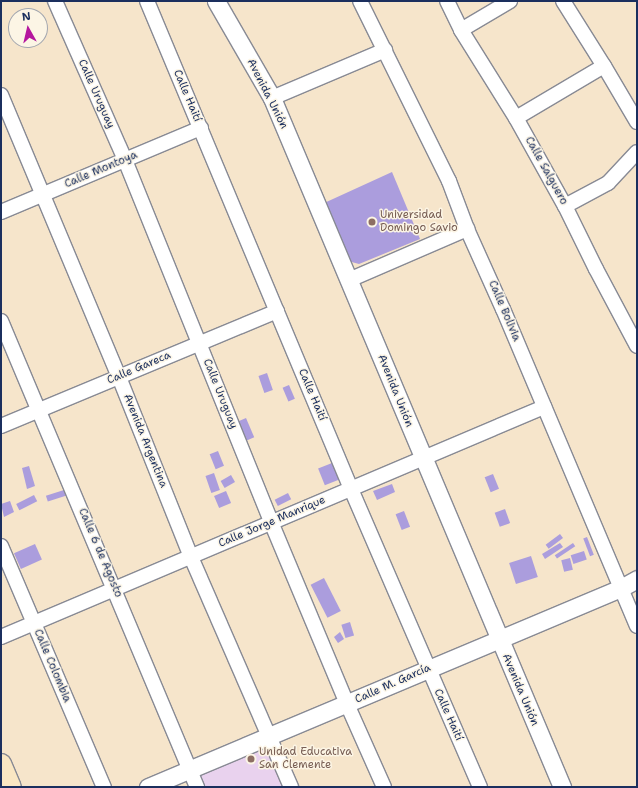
<!DOCTYPE html>
<html>
<head>
<meta charset="utf-8">
<style>
	body { margin:0 }
	#map { position:relative; width:638px; height:788px; overflow:hidden; background:#f6e5cb; font-family:"Shantell Sans",sans-serif }
	div>[style] { position:absolute }
	.built>* { inset:0; background:#e9d2ee }
	.building>* { inset:0; background:#ab9ddd; transform-origin:0 0 }
	.roads { filter:drop-shadow(1px 0 #888a94) drop-shadow(-1px 0 #888a94) drop-shadow(0 1px #888a94) drop-shadow(0 -1px #888a94) }
	.minor>* { height:14px; margin:-7px; padding:0 7px; transform-origin:7px; border-radius:7px; background:#fff }
	.tertiary>* { height:17px; margin:-8.5px; padding:0 8.5px; transform-origin:8.5px; border-radius:8.5px; background:#fff }
	.secondary>* { height:20px; margin:-10px; padding:0 10px; transform-origin:10px; border-radius:10px; background:#fae7c3 }
	.dots>* { width:11px; height:11px; translate:-50% -50%; box-sizing:border-box; border:2px solid #fcf5e5; border-radius:50% }
	span { translate:-50% -50%; white-space:nowrap; text-align:center; line-height:1.15; -webkit-text-stroke:3px #fcf5e5; paint-order:stroke }
	.street-label { font-size:11px; color:#1b2f5e }
	.education-label { font-size:11px; color:#785e54 }
	.left { translate:0 -50%; text-align:left }
	.frame { position:absolute; inset:0; border:2px solid #1b2f5e; pointer-events:none }
	.north { position:absolute; left:8px; top:8px; width:40px; height:40px; box-sizing:border-box; background:#fcf5e5; border:1px solid #a2a6af; border-radius:50%; rotate:352deg; font-size:11px; font-weight:700; line-height:16px; text-align:center; color:#1b2f5e }
	.north::after { content:''; display:block; margin:auto; width:14px; height:18px; background:#b5179e; clip-path:polygon(50% 0,100% 100%,50% 72%,0 100%) }
</style>
</head>
<body>
<div id="map">
	<div class="built">
		<i style="clip-path:polygon(265px 745px,282px 787px,205px 787px,199px 773px)"></i>
	</div>
	<div class="building">
		<i style="clip-path:polygon(392px 172px,420px 239px,359px 264px,348px 261px,322px 204px)"></i>
		<i style="left:267px;top:373px;width:18px;height:9px;rotate:71deg"></i>
		<i style="left:289px;top:385px;width:15px;height:7px;rotate:67deg"></i>
		<i style="left:246px;top:418px;width:21px;height:10px;rotate:67deg"></i>
		<i style="left:218px;top:451px;width:16px;height:9px;rotate:68deg"></i>
		<i style="left:332px;top:463px;width:18px;height:15px;rotate:68deg"></i>
		<i style="clip-path:polygon(29px 466px,35px 486px,27px 489px,22px 468px)"></i>
		<i style="left:214px;top:473px;width:18px;height:9px;rotate:71deg"></i>
		<i style="left:493px;top:474px;width:16px;height:9px;rotate:68deg"></i>
		<i style="left:231px;top:475px;width:8px;height:12px;rotate:60deg"></i>
		<i style="clip-path:polygon(392px 484px,395px 492px,377px 500px,373px 491px)"></i>
		<i style="left:64px;top:490px;width:6px;height:19px;rotate:72deg"></i>
		<i style="left:226px;top:491px;width:13px;height:13px;rotate:67deg"></i>
		<i style="left:288px;top:493px;width:7px;height:15px;rotate:63deg"></i>
		<i style="left:34px;top:495px;width:7px;height:20px;rotate:63deg"></i>
		<i style="clip-path:polygon(10px 501px,14px 512px,4px 517px,1px 504px)"></i>
		<i style="left:505px;top:509px;width:15px;height:11px;rotate:70deg"></i>
		<i style="left:404px;top:511px;width:17px;height:9px;rotate:69deg"></i>
		<i style="left:560px;top:534px;width:5px;height:18px;rotate:53deg"></i>
		<i style="left:587px;top:537px;width:19px;height:4px;rotate:69deg"></i>
		<i style="clip-path:polygon(560px 543px,563px 547px,545px 559px,542px 554px)"></i>
		<i style="left:573px;top:543px;width:4px;height:22px;rotate:56deg"></i>
		<i style="left:35px;top:544px;width:17px;height:23px;rotate:66deg"></i>
		<i style="left:584px;top:551px;width:9px;height:14px;rotate:72deg"></i>
		<i style="left:531px;top:556px;width:22px;height:23px;rotate:72deg"></i>
		<i style="left:570px;top:558px;width:12px;height:9px;rotate:76deg"></i>
		<i style="left:324px;top:578px;width:37px;height:15px;rotate:63deg"></i>
		<i style="left:350px;top:622px;width:14px;height:9px;rotate:73deg"></i>
		<i style="clip-path:polygon(340px 632px,344px 639px,338px 643px,334px 637px)"></i>
	</div>
	<div class="roads">
		<div class="minor">
			<i style="left:55px;top:1px;width:174px;rotate:66.2deg"></i>
			<i style="left:125px;top:160px;width:390px;rotate:68deg"></i>
			<i style="left:271px;top:522px;width:197px;rotate:67.3deg"></i>
			<i style="left:347px;top:704px;width:91px;rotate:66deg"></i>
			<i style="left:147px;top:1px;width:529px;rotate:67.31deg"></i>
			<i style="left:351px;top:489px;width:325px;rotate:66.6deg"></i>
			<i style="left:360px;top:1px;width:201px;rotate:63.7deg"></i>
			<i style="left:449px;top:181px;width:51px;rotate:69.4deg"></i>
			<i style="left:467px;top:229px;width:88px;rotate:65.8deg"></i>
			<i style="left:503px;top:309px;width:344px;rotate:67.1deg"></i>
			<i style="left:447px;top:1px;width:32px;rotate:64deg"></i>
			<i style="left:461px;top:30px;width:104px;rotate:58deg"></i>
			<i style="left:516px;top:118px;width:101px;rotate:60.9deg"></i>
			<i style="left:565px;top:206px;width:70px;rotate:63.8deg"></i>
			<i style="left:596px;top:269px;width:87px;rotate:62deg"></i>
			<i style="left:563px;top:1px;width:77px;rotate:57.8deg"></i>
			<i style="left:604px;top:66px;width:65px;rotate:59.5deg"></i>
			<i style="left:461px;top:30px;width:57px;rotate:-30.6deg"></i>
			<i style="left:1px;top:95px;width:306px;rotate:67.3deg"></i>
			<i style="left:119px;top:377px;width:194px;rotate:68.2deg"></i>
			<i style="left:191px;top:557px;width:251px;rotate:66.5deg"></i>
			<i style="left:272px;top:98px;width:123px;rotate:-23deg"></i>
			<i style="left:516px;top:118px;width:102px;rotate:-30.6deg"></i>
			<i style="left:565px;top:206px;width:49px;rotate:-28.1deg"></i>
			<i style="left:608px;top:183px;width:42px;rotate:-46.9deg"></i>
			<i style="left:1px;top:212px;width:217px;rotate:-22.8deg"></i>
			<i style="left:349px;top:280px;width:129px;rotate:-23.4deg"></i>
			<i style="left:1px;top:321px;width:506px;rotate:67.19deg"></i>
			<i style="left:1px;top:426px;width:299px;rotate:-22.6deg"></i>
			<i style="left:1px;top:546px;width:262px;rotate:66.9deg"></i>
			<i style="left:1px;top:637px;width:590px;rotate:-22.96deg"></i>
		</div>
		<div class="tertiary">
			<i style="left:216px;top:1px;width:112px;rotate:60deg"></i>
			<i style="left:272px;top:98px;width:748px;rotate:67.17deg"></i>
			<i style="left:148px;top:787px;width:513px;rotate:-22.82deg"></i>
			<i style="left:621px;top:588px;width:18px;rotate:-29deg"></i>
		</div>
		<div class="secondary">
			<i style="left:1px;top:764px;width:25px;rotate:67deg"></i>
		</div>
	</div>
	<div class="dots">
		<i style="left:372px;top:222px;background:#8d6e63"></i>
		<i style="left:251px;top:759px;background:#8d6e63"></i>
	</div>
	<div class="street-label">
		<span style="left:96px;top:94px;rotate:66deg">Calle Uruguay</span>
		<span style="left:267px;top:94px;rotate:63deg">Avenida Unión</span>
		<span style="left:187px;top:96px;rotate:67deg">Calle Haití</span>
		<span style="left:101px;top:170px;rotate:-23deg">Calle Montoya</span>
		<span style="left:546px;top:171px;rotate:61deg">Calle Salguero</span>
		<span style="left:504px;top:311px;rotate:67deg">Calle Bolivia</span>
		<span style="left:139px;top:368px;rotate:-23deg">Calle Gareca</span>
		<span style="left:395px;top:391px;rotate:68deg">Avenida Unión</span>
		<span style="left:220px;top:394px;rotate:68deg">Calle Uruguay</span>
		<span style="left:312px;top:395px;rotate:67deg">Calle Haití</span>
		<span style="left:145px;top:441px;rotate:68deg">Avenida Argentina</span>
		<span style="left:272px;top:522px;rotate:-23deg">Calle Jorge Manrique</span>
		<span style="left:100px;top:553px;rotate:67deg">Calle 6 de Agosto</span>
		<span style="left:52px;top:666px;rotate:67deg">Calle Colombia</span>
		<span style="left:393px;top:684px;rotate:-24deg">Calle M. García</span>
		<span style="left:520px;top:690px;rotate:67deg">Avenida Unión</span>
		<span style="left:448px;top:715px;rotate:66deg">Calle Haití</span>
	</div>
	<div class="education-label">
		<span class="left" style="left:380px;top:222px">Universidad<br>Domingo Savio</span>
		<span class="left" style="left:259px;top:759px">Unidad Educativa<br>San Clemente</span>
	</div>
	<div class="frame"></div>
	<div class="north">N</div>
</div>
</body>
</html>
